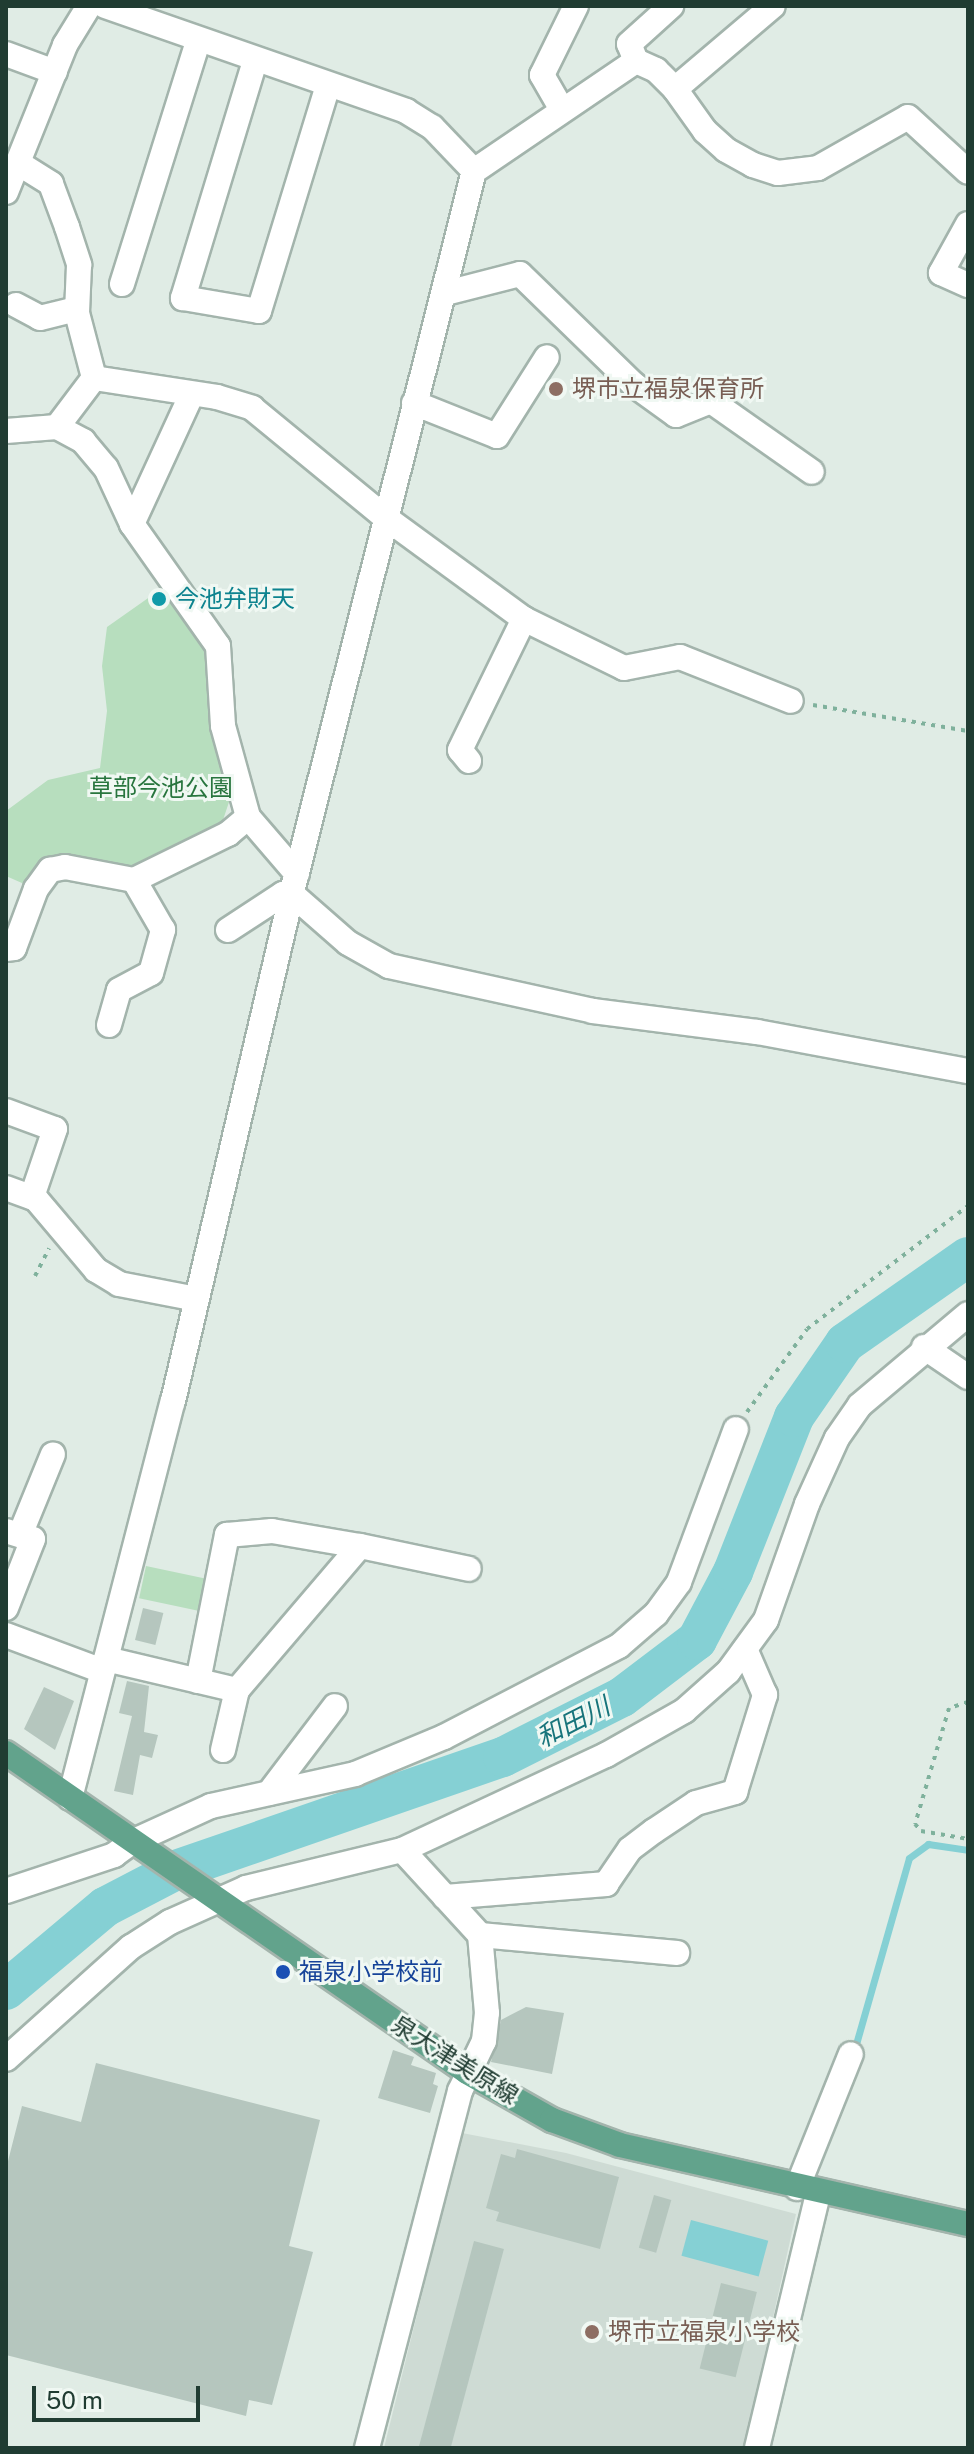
<!DOCTYPE html>
<html>
<head>
<meta charset="utf-8">
<style>
	body { margin:0 }
	#map { position:relative; width:974px; height:2454px; overflow:hidden; background:#e0ece5; font-family:"Public Sans","Noto Sans JP",sans-serif }
	div>[style] { position:absolute }
	.built>* { inset:0; background:#cedbd4 }
	.green>* { inset:0; background:#b7debe; transform-origin:0 0 }
	.water>* { inset:0; background:#85d0d4; transform-origin:0 0 }
	.stream>* { height:7px; margin:-3.5px; padding:0 3.5px; transform-origin:3.5px; border-radius:3.5px; background:#85d0d4 }
	.river>* { height:40px; margin:-20px; padding:0 20px; transform-origin:20px; border-radius:20px; background:#85d0d4 }
	.building>* { inset:0; background:#b5c6be; transform-origin:0 0 }
	.path>* { height:4px; margin-top:-2px; transform-origin:0; background:repeating-linear-gradient(90deg,#7fb19c 0 4px,transparent 0 10px) }
	.roads { filter:drop-shadow(2px 0 #a3b4ac) drop-shadow(-2px 0 #a3b4ac) drop-shadow(0 2px #a3b4ac) drop-shadow(0 -2px #a3b4ac) }
	.minor>* { height:24px; margin:-12px; padding:0 12px; transform-origin:12px; border-radius:12px; background:#fff }
	.major>* { height:24px; margin:-12px; padding:0 12px; transform-origin:12px; border-radius:12px; background:#62a38c }
	.dots>* { width:22px; height:22px; translate:-50% -50%; box-sizing:border-box; border:4px solid #f0f8f3; border-radius:50% }
	span { translate:-50% -50%; white-space:nowrap; text-align:center; line-height:1.15; -webkit-text-stroke:6px #f0f8f3; paint-order:stroke }
	.education-label { font-size:24px; color:#785e54 }
	.left { translate:0 -50%; text-align:left }
	.culture-label { font-size:24px; color:#0d838f }
	.park-label { font-size:24px; color:#28753e }
	.transit-label { font-size:24px; color:#164399 }
	.street-label { font-size:24px; color:#203c32 }
	.water-label { font-size:26px; color:#17747b; font-style:italic }
	.frame { position:absolute; inset:0; border:8px solid #203c32; pointer-events:none }
	.scale { position:absolute; left:32px; top:2386px; width:168px; height:36px; box-sizing:border-box; border:4px solid #203c32; border-top:0; padding-left:10px; font-size:24px; line-height:28px; white-space:nowrap; color:#203c32; -webkit-text-stroke:6px #f0f8f3; paint-order:stroke }
</style>
</head>
<body>
<div id="map">
	<div class="built">
		<i style="clip-path:polygon(462px 2133px,566px 2153px,796px 2214px,744px 2448px,384px 2448px)"></i>
	</div>
	<div class="green">
		<i style="clip-path:polygon(161px 589px,206px 651px,210px 714px,230px 799px,220px 829px,145px 870px,83px 861px,31px 887px,6px 876px,6px 811px,48px 780px,100px 768px,107px 711px,102px 666px,107px 627px)"></i>
		<i style="left:146px;top:1566px;width:64px;height:33px;rotate:12deg"></i>
	</div>
	<div class="water">
		<i style="left:691px;top:2220px;width:80px;height:37px;rotate:15deg"></i>
	</div>
	<div class="stream">
		<i style="left:856px;top:2044px;width:193px;rotate:-74.1deg"></i>
		<i style="left:909px;top:1858px;width:24px;rotate:-36deg"></i>
		<i style="left:928px;top:1844px;width:40px;rotate:8.5deg"></i>
	</div>
	<div class="river">
		<i style="left:6px;top:1990px;width:129px;rotate:-40deg"></i>
		<i style="left:105px;top:1907px;width:80px;rotate:-27.5deg"></i>
		<i style="left:176px;top:1870px;width:346px;rotate:-19.1deg"></i>
		<i style="left:503px;top:1757px;width:133px;rotate:-26.8deg"></i>
		<i style="left:622px;top:1697px;width:94px;rotate:-37.2deg"></i>
		<i style="left:697px;top:1640px;width:77px;rotate:-62.1deg"></i>
		<i style="left:733px;top:1572px;width:167px;rotate:-68.5deg"></i>
		<i style="left:794px;top:1417px;width:90px;rotate:-55.4deg"></i>
		<i style="left:845px;top:1343px;width:150px;rotate:-35deg"></i>
	</div>
	<div class="building">
		<i style="left:143px;top:1608px;width:21px;height:33px;rotate:14deg"></i>
		<i style="clip-path:polygon(127px 1681px,149px 1686px,144px 1732px,158px 1735px,152px 1758px,140px 1755px,133px 1795px,114px 1791px,132px 1716px,119px 1713px)"></i>
		<i style="clip-path:polygon(44px 1687px,74px 1701px,55px 1750px,24px 1729px)"></i>
		<i style="clip-path:polygon(526px 2007px,564px 2013px,552px 2074px,491px 2062px,501px 2020px)"></i>
		<i style="clip-path:polygon(393px 2050px,414px 2057px,411px 2065px,436px 2073px,433px 2084px,438px 2086px,430px 2113px,378px 2098px)"></i>
		<i style="clip-path:polygon(96px 2063px,320px 2120px,289px 2246px,313px 2252px,272px 2405px,249px 2400px,246px 2416px,6px 2355px,6px 2169px,22px 2106px,81px 2122px)"></i>
		<i style="clip-path:polygon(517px 2149px,619px 2177px,600px 2249px,496px 2221px,499px 2212px,486px 2208px,501px 2154px,515px 2158px)"></i>
		<i style="left:654px;top:2195px;width:18px;height:55px;rotate:16deg"></i>
		<i style="left:474px;top:2241px;width:31px;height:214px;rotate:15deg"></i>
		<i style="left:721px;top:2283px;width:37px;height:88px;rotate:14deg"></i>
	</div>
	<div class="path">
		<i style="left:813px;top:705px;width:157px;rotate:9.5deg"></i>
		<i style="left:35px;top:1276px;width:31px;rotate:-63deg"></i>
		<i style="left:747px;top:1412px;width:102px;rotate:-54.1deg"></i>
		<i style="left:807px;top:1329px;width:203px;rotate:-37.4deg"></i>
		<i style="left:968px;top:1702px;width:20px;rotate:162deg"></i>
		<i style="left:949px;top:1708px;width:121px;rotate:106.3deg"></i>
		<i style="left:915px;top:1824px;width:9px;rotate:49deg"></i>
		<i style="left:921px;top:1831px;width:48px;rotate:9.7deg"></i>
	</div>
	<div class="roads">
		<div class="minor">
			<i style="left:105px;top:6px;width:319px;rotate:19.2deg"></i>
			<i style="left:406px;top:111px;width:31px;rotate:32deg"></i>
			<i style="left:432px;top:127px;width:61px;rotate:46.3deg"></i>
			<i style="left:6px;top:54px;width:52px;rotate:20.2deg"></i>
			<i style="left:255px;top:61px;width:248px;rotate:106.9deg"></i>
			<i style="left:183px;top:298px;width:77px;rotate:9.7deg"></i>
			<i style="left:259px;top:311px;width:236px;rotate:-73deg"></i>
			<i style="left:636px;top:61px;width:18px;rotate:-112deg"></i>
			<i style="left:629px;top:44px;width:57px;rotate:-42.1deg"></i>
			<i style="left:675px;top:89px;width:128px;rotate:-40.3deg"></i>
			<i style="left:561px;top:108px;width:38px;rotate:-120deg"></i>
			<i style="left:542px;top:75px;width:77px;rotate:-63.8deg"></i>
			<i style="left:18px;top:163px;width:39px;rotate:32deg"></i>
			<i style="left:51px;top:184px;width:46px;rotate:69.6deg"></i>
			<i style="left:67px;top:227px;width:40px;rotate:72deg"></i>
			<i style="left:79px;top:265px;width:48px;rotate:92.4deg"></i>
			<i style="left:77px;top:313px;width:67px;rotate:75.3deg"></i>
			<i style="left:6px;top:192px;width:158px;rotate:-68.1deg"></i>
			<i style="left:65px;top:45px;width:46px;rotate:-58.4deg"></i>
			<i style="left:968px;top:224px;width:56px;rotate:118.9deg"></i>
			<i style="left:941px;top:273px;width:30px;rotate:24deg"></i>
			<i style="left:122px;top:284px;width:255px;rotate:-72.6deg"></i>
			<i style="left:446px;top:293px;width:76px;rotate:-14.4deg"></i>
			<i style="left:520px;top:274px;width:158px;rotate:44.2deg"></i>
			<i style="left:633px;top:384px;width:53px;rotate:35.8deg"></i>
			<i style="left:676px;top:415px;width:38px;rotate:-22deg"></i>
			<i style="left:711px;top:401px;width:123px;rotate:35.1deg"></i>
			<i style="left:16px;top:305px;width:27px;rotate:28deg"></i>
			<i style="left:40px;top:318px;width:38px;rotate:-14deg"></i>
			<i style="left:414px;top:403px;width:89px;rotate:21.7deg"></i>
			<i style="left:497px;top:436px;width:93px;rotate:-57.7deg"></i>
			<i style="left:57px;top:427px;width:30px;rotate:28deg"></i>
			<i style="left:83px;top:441px;width:35px;rotate:50deg"></i>
			<i style="left:106px;top:468px;width:62px;rotate:65.1deg"></i>
			<i style="left:132px;top:524px;width:149px;rotate:54.8deg"></i>
			<i style="left:218px;top:646px;width:80px;rotate:86.4deg"></i>
			<i style="left:223px;top:726px;width:94px;rotate:74.6deg"></i>
			<i style="left:6px;top:431px;width:51px;rotate:-4.5deg"></i>
			<i style="left:57px;top:427px;width:61px;rotate:-52.9deg"></i>
			<i style="left:94px;top:378px;width:124px;rotate:8.8deg"></i>
			<i style="left:217px;top:397px;width:37px;rotate:17deg"></i>
			<i style="left:252px;top:408px;width:173px;rotate:39.4deg"></i>
			<i style="left:386px;top:518px;width:171px;rotate:36.2deg"></i>
			<i style="left:524px;top:619px;width:111px;rotate:26.1deg"></i>
			<i style="left:624px;top:668px;width:57px;rotate:-11.1deg"></i>
			<i style="left:680px;top:657px;width:119px;rotate:21.6deg"></i>
			<i style="left:132px;top:524px;width:141px;rotate:-65.3deg"></i>
			<i style="left:469px;top:761px;width:14px;rotate:-129deg"></i>
			<i style="left:460px;top:750px;width:146px;rotate:-64deg"></i>
			<i style="left:228px;top:930px;width:66px;rotate:-33.2deg"></i>
			<i style="left:283px;top:894px;width:9px"></i>
			<i style="left:292px;top:894px;width:74px;rotate:41.2deg"></i>
			<i style="left:348px;top:943px;width:47px;rotate:29.3deg"></i>
			<i style="left:389px;top:966px;width:209px;rotate:12.4deg"></i>
			<i style="left:593px;top:1011px;width:165px;rotate:7.3deg"></i>
			<i style="left:757px;top:1032px;width:215px;rotate:10.5deg"></i>
			<i style="left:6px;top:949px;width:8px;rotate:-7deg"></i>
			<i style="left:14px;top:948px;width:63px;rotate:-69.6deg"></i>
			<i style="left:36px;top:889px;width:24px;rotate:-54deg"></i>
			<i style="left:50px;top:870px;width:15px;rotate:-11deg"></i>
			<i style="left:65px;top:867px;width:70px;rotate:10.7deg"></i>
			<i style="left:134px;top:880px;width:105px;rotate:-26.1deg"></i>
			<i style="left:228px;top:834px;width:26px;rotate:-40deg"></i>
			<i style="left:248px;top:817px;width:75px;rotate:49.3deg"></i>
			<i style="left:109px;top:1025px;width:36px;rotate:-74deg"></i>
			<i style="left:119px;top:990px;width:36px;rotate:-28deg"></i>
			<i style="left:151px;top:973px;width:45px;rotate:-74.4deg"></i>
			<i style="left:163px;top:930px;width:58px;rotate:-120.1deg"></i>
			<i style="left:6px;top:1111px;width:52px;rotate:20.2deg"></i>
			<i style="left:55px;top:1129px;width:72px;rotate:108.7deg"></i>
			<i style="left:6px;top:1188px;width:32px;rotate:20deg"></i>
			<i style="left:36px;top:1199px;width:93px;rotate:49.8deg"></i>
			<i style="left:96px;top:1270px;width:27px;rotate:31deg"></i>
			<i style="left:119px;top:1284px;width:79px;rotate:10.9deg"></i>
			<i style="left:924px;top:1347px;width:53px;rotate:34.3deg"></i>
			<i style="left:6px;top:1531px;width:28px;rotate:17deg"></i>
			<i style="left:33px;top:1539px;width:74px;rotate:111.4deg"></i>
			<i style="left:20px;top:1535px;width:87px;rotate:-67.8deg"></i>
			<i style="left:6px;top:1635px;width:103px;rotate:20.4deg"></i>
			<i style="left:106px;top:1659px;width:135px;rotate:13.3deg"></i>
			<i style="left:198px;top:1681px;width:149px;rotate:-78.8deg"></i>
			<i style="left:227px;top:1535px;width:45px;rotate:-5.1deg"></i>
			<i style="left:272px;top:1531px;width:89px;rotate:9.7deg"></i>
			<i style="left:223px;top:1750px;width:62px;rotate:-76.9deg"></i>
			<i style="left:237px;top:1690px;width:189px;rotate:-49.5deg"></i>
			<i style="left:360px;top:1546px;width:111px;rotate:11.9deg"></i>
			<i style="left:269px;top:1793px;width:109px;rotate:-52.8deg"></i>
			<i style="left:70px;top:1798px;width:410px;rotate:-75.5deg"></i>
			<i style="left:173px;top:1401px;width:531px;rotate:-76.83deg"></i>
			<i style="left:294px;top:884px;width:735px;rotate:-75.83deg"></i>
			<i style="left:474px;top:171px;width:196px;rotate:-34.2deg"></i>
			<i style="left:636px;top:61px;width:22px;rotate:24deg"></i>
			<i style="left:656px;top:70px;width:27px;rotate:45deg"></i>
			<i style="left:675px;top:89px;width:52px;rotate:54.5deg"></i>
			<i style="left:705px;top:131px;width:28px;rotate:42deg"></i>
			<i style="left:726px;top:150px;width:31px;rotate:29deg"></i>
			<i style="left:753px;top:165px;width:26px;rotate:18deg"></i>
			<i style="left:778px;top:173px;width:40px;rotate:-7.1deg"></i>
			<i style="left:818px;top:168px;width:103px;rotate:-29.5deg"></i>
			<i style="left:908px;top:117px;width:81px;rotate:42.5deg"></i>
			<i style="left:6px;top:1891px;width:114px;rotate:-18.4deg"></i>
			<i style="left:114px;top:1855px;width:22px;rotate:-36deg"></i>
			<i style="left:132px;top:1842px;width:87px;rotate:-24.5deg"></i>
			<i style="left:211px;top:1806px;width:148px;rotate:-12.5deg"></i>
			<i style="left:355px;top:1774px;width:96px;rotate:-22.6deg"></i>
			<i style="left:444px;top:1737px;width:197px;rotate:-27.5deg"></i>
			<i style="left:619px;top:1646px;width:49px;rotate:-40.9deg"></i>
			<i style="left:656px;top:1614px;width:39px;rotate:-54deg"></i>
			<i style="left:679px;top:1582px;width:163px;rotate:-69.6deg"></i>
			<i style="left:445px;top:1897px;width:162px;rotate:-4.6deg"></i>
			<i style="left:606px;top:1884px;width:42px;rotate:-55.6deg"></i>
			<i style="left:630px;top:1849px;width:30px;rotate:-37deg"></i>
			<i style="left:654px;top:1831px;width:50px;rotate:-33.7deg"></i>
			<i style="left:696px;top:1803px;width:41px;rotate:-15.8deg"></i>
			<i style="left:735px;top:1792px;width:102px;rotate:-72.8deg"></i>
			<i style="left:765px;top:1695px;width:50px;rotate:-113.5deg"></i>
			<i style="left:480px;top:1935px;width:198px;rotate:5.2deg"></i>
			<i style="left:6px;top:2059px;width:168px;rotate:-41.9deg"></i>
			<i style="left:131px;top:1947px;width:46px;rotate:-32.7deg"></i>
			<i style="left:170px;top:1922px;width:83px;rotate:-24.1deg"></i>
			<i style="left:246px;top:1888px;width:161px;rotate:-13.7deg"></i>
			<i style="left:402px;top:1850px;width:225px;rotate:-25deg"></i>
			<i style="left:606px;top:1755px;width:90px;rotate:-29.4deg"></i>
			<i style="left:684px;top:1711px;width:59px;rotate:-41.6deg"></i>
			<i style="left:728px;top:1672px;width:64px;rotate:-53.8deg"></i>
			<i style="left:766px;top:1620px;width:123px;rotate:-70.5deg"></i>
			<i style="left:807px;top:1504px;width:72px;rotate:-65.6deg"></i>
			<i style="left:837px;top:1438px;width:40px;rotate:-55.1deg"></i>
			<i style="left:860px;top:1405px;width:141px;rotate:-40.1deg"></i>
			<i style="left:797px;top:2188px;width:144px;rotate:-68.1deg"></i>
			<i style="left:367px;top:2448px;width:369px;rotate:-75.4deg"></i>
			<i style="left:460px;top:2091px;width:55px;rotate:-64.4deg"></i>
			<i style="left:484px;top:2041px;width:28px;rotate:-84deg"></i>
			<i style="left:487px;top:2013px;width:78px;rotate:-95.1deg"></i>
			<i style="left:480px;top:1935px;width:115px;rotate:-132.5deg"></i>
			<i style="left:757px;top:2448px;width:261px;rotate:-76.5deg"></i>
		</div>
		<div class="major">
			<i style="left:6px;top:1753px;width:561px;rotate:34.68deg"></i>
			<i style="left:467px;top:2072px;width:98px;rotate:29.5deg"></i>
			<i style="left:552px;top:2120px;width:72px;rotate:20.2deg"></i>
			<i style="left:620px;top:2145px;width:357px;rotate:12.8deg"></i>
		</div>
	</div>
	<div class="dots">
		<i style="left:556px;top:389px;background:#8d6e63"></i>
		<i style="left:159px;top:599px;background:#0f9aa8"></i>
		<i style="left:283px;top:1972px;background:#1a4fb4"></i>
		<i style="left:592px;top:2332px;background:#8d6e63"></i>
	</div>
	<div class="education-label">
		<span class="left" style="left:572px;top:389px">堺市立福泉保育所</span>
		<span class="left" style="left:608px;top:2332px">堺市立福泉小学校</span>
	</div>
	<div class="culture-label">
		<span class="left" style="left:175px;top:599px">今池弁財天</span>
	</div>
	<div class="park-label">
		<span style="left:161px;top:788px">草部今池公園</span>
	</div>
	<div class="transit-label">
		<span class="left" style="left:299px;top:1972px">福泉小学校前</span>
	</div>
	<div class="street-label">
		<span style="left:455px;top:2060px;rotate:32deg">泉大津美原線</span>
	</div>
	<div class="water-label">
		<span style="left:573px;top:1722px;rotate:-27deg">和田川</span>
	</div>
	<div class="frame"></div>
	<div class="scale">50 m</div>
</div>
</body>
</html>
